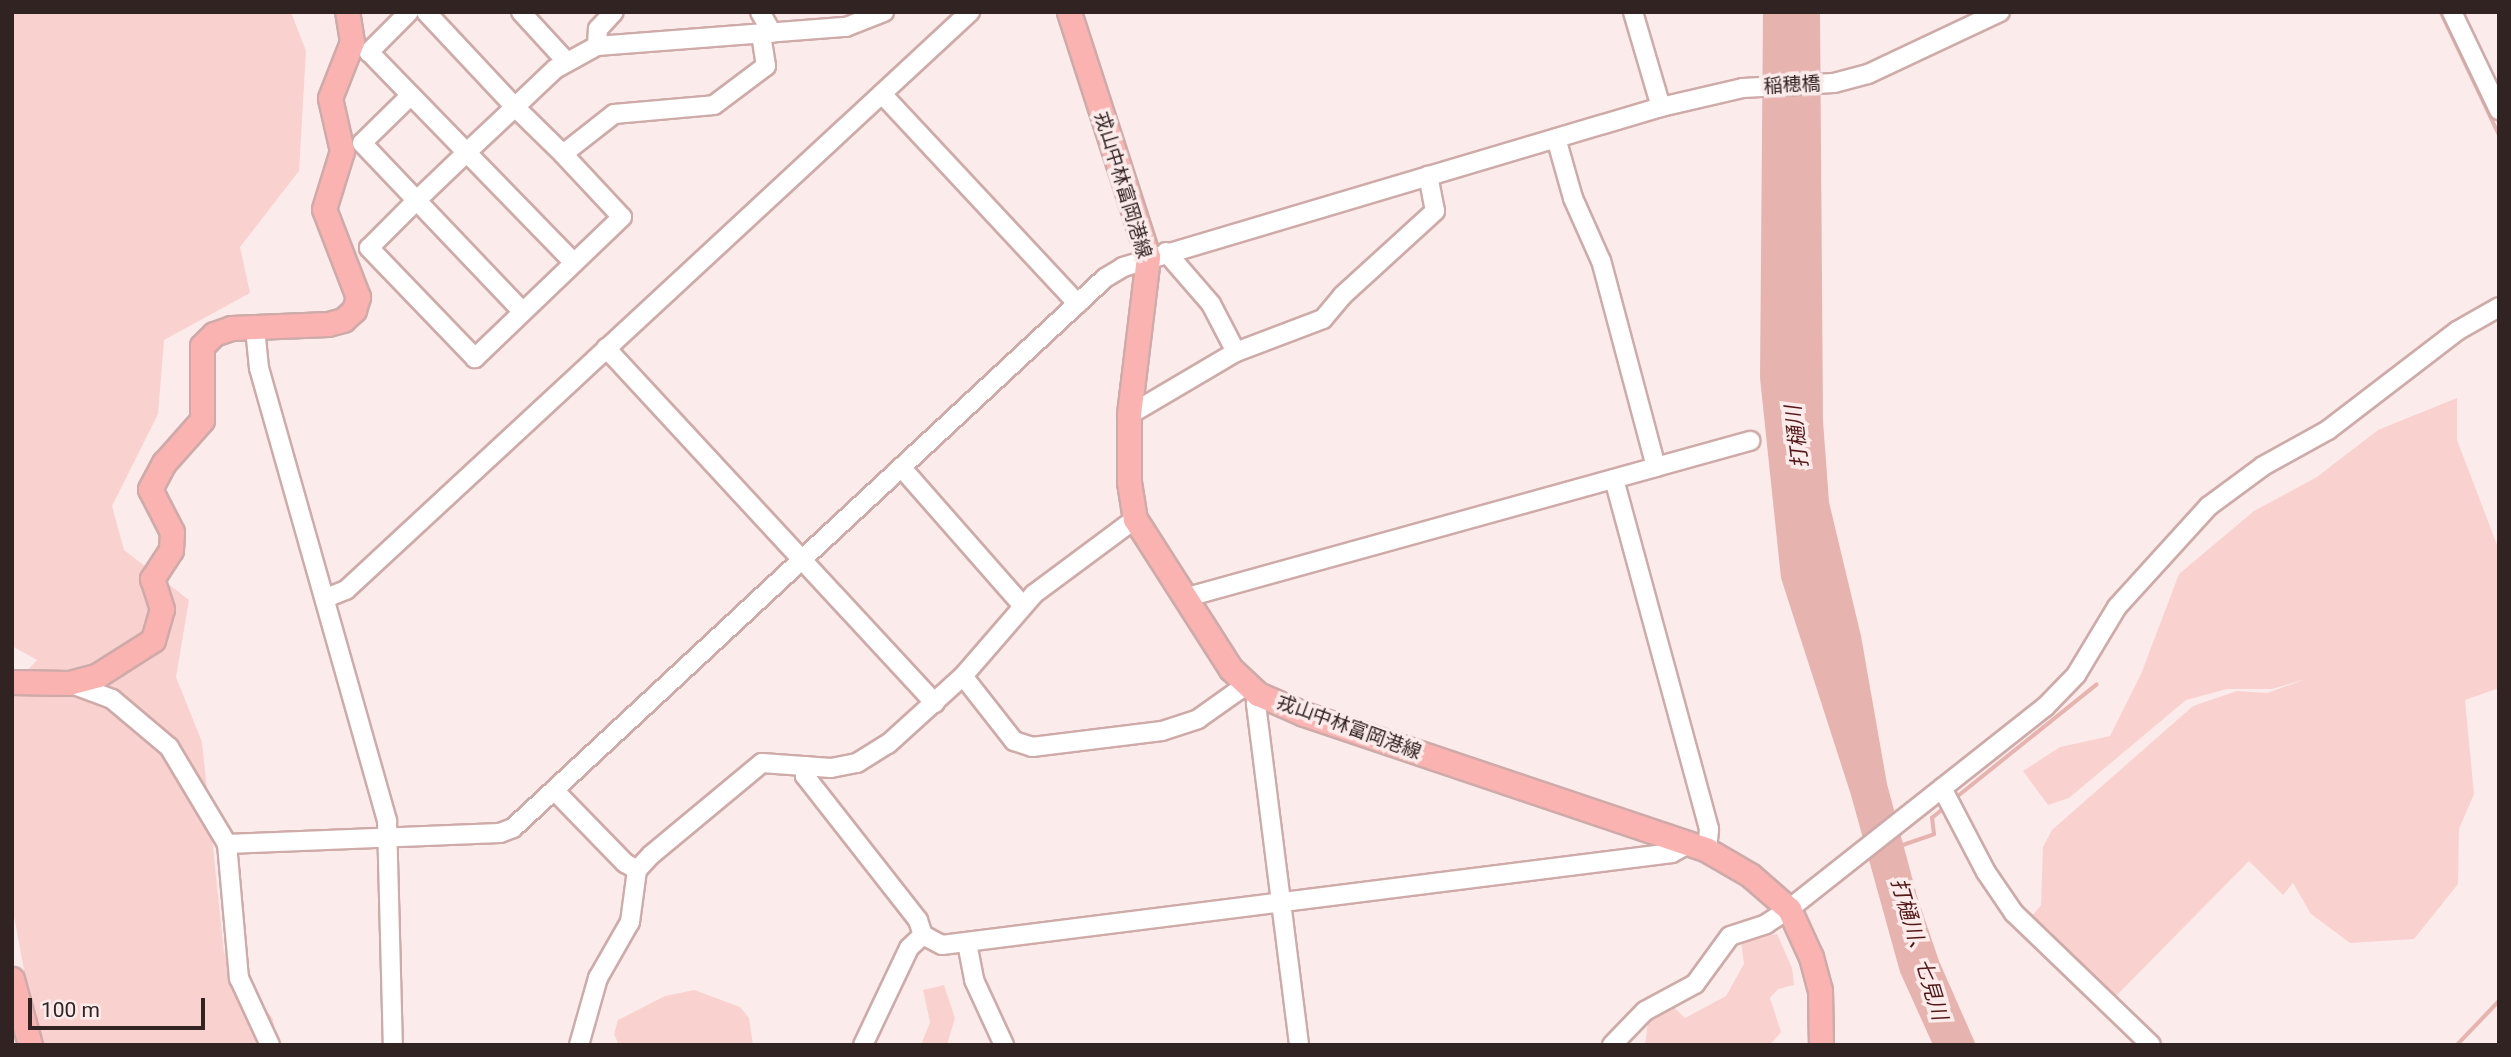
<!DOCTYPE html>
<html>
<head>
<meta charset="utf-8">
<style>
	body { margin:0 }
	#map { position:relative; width:2511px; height:1057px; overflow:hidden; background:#fbeceb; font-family:Roboto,"Noto Sans JP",sans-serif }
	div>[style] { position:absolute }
	.green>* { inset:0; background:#f9d2cf }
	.water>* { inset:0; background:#e6b3af }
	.stream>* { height:3.5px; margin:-1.75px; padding:0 1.75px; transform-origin:1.75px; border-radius:1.75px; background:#e6b3af }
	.roads { filter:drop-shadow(2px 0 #ceaba9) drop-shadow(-2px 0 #ceaba9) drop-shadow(0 2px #ceaba9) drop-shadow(0 -2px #ceaba9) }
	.minor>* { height:18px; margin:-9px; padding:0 9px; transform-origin:9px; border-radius:9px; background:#fff }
	.major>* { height:23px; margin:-11.5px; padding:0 11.5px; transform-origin:11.5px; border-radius:11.5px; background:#fab3b1 }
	span { translate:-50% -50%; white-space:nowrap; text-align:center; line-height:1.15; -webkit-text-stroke:7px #fbeceb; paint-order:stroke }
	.street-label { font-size:19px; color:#312322 }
	.water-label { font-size:21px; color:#541819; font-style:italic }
	.frame { position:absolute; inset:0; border:14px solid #312322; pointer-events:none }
	.scale { position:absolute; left:28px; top:998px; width:177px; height:32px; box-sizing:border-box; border:4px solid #312322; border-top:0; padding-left:9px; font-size:21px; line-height:24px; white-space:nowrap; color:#312322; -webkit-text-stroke:5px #fbeceb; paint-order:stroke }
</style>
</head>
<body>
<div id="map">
	<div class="green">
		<i style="clip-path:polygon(12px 12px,291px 12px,306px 51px,299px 171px,240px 247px,250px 293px,164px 340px,158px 414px,112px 506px,124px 550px,189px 600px,176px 677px,202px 742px,224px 953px,273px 1019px,276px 1045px,38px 1045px,12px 906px,12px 687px,37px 660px,12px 646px)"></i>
		<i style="clip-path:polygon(2457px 398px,2457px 440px,2499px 550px,2499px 688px,2465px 700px,2474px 794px,2459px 829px,2458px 884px,2414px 939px,2350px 943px,2311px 914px,2293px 883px,2283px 895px,2249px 861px,2113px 999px,2030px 918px,2041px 905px,2043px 847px,2052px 830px,2193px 706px,2237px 691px,2267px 693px,2306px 679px,2272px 689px,2227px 689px,2186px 700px,2069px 798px,2048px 805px,2023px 771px,2060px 747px,2110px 736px,2141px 674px,2179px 574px,2254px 511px,2317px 477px,2378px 430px)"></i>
		<i style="clip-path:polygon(1777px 934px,1792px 968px,1794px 985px,1778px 989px,1770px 998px,1781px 1032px,1770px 1045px,1645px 1045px,1648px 1022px,1673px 1006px,1685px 1018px,1726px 996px,1744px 964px,1741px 940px)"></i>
		<i style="clip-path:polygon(944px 985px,955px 1018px,947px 1045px,921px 1045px,930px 1022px,923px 990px)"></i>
		<i style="clip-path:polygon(694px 990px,740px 1007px,749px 1018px,753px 1045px,619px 1045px,614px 1034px,618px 1020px,665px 996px)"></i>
	</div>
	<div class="water">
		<i style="clip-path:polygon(1763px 12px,1820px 12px,1823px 421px,1829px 502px,1861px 636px,1887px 784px,1917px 896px,1939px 961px,1976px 1045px,1933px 1045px,1900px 972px,1851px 795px,1781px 578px,1760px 378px)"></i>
	</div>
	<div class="stream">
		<i style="left:2441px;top:12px;width:135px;rotate:64.6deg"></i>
		<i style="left:1953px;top:800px;width:184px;rotate:-38.8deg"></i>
		<i style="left:1900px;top:846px;width:36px;rotate:-19deg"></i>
		<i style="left:1934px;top:834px;width:16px;rotate:-97deg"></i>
		<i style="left:1932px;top:818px;width:17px;rotate:-40deg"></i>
		<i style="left:2457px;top:1045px;width:61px;rotate:-46.3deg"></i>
	</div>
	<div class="roads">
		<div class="minor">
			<i style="left:409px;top:12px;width:57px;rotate:135deg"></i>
			<i style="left:369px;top:52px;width:294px;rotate:45.8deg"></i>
			<i style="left:426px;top:12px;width:130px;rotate:46.9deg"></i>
			<i style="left:515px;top:107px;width:67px;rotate:44.4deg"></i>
			<i style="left:563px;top:154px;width:86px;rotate:46.9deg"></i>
			<i style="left:622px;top:217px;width:204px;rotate:136.2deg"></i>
			<i style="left:475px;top:358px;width:153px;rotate:-133.9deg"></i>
			<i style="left:369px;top:248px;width:68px;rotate:-45deg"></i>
			<i style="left:417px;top:200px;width:68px;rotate:-43.8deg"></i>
			<i style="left:466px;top:153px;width:67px;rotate:-43.2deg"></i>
			<i style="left:515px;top:107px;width:55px;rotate:-43.5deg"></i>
			<i style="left:555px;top:69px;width:48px;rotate:-28.7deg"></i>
			<i style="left:597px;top:46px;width:250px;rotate:-4.4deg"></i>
			<i style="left:846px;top:27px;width:41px;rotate:-21.5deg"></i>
			<i style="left:521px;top:12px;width:67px;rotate:47.4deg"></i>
			<i style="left:760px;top:12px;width:24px;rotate:60deg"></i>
			<i style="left:1633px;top:12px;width:99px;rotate:73.6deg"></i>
			<i style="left:2452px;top:12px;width:109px;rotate:64.4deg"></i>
			<i style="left:597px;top:46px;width:17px;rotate:-87deg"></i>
			<i style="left:598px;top:29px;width:23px;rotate:-47deg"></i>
			<i style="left:882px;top:94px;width:287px;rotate:47deg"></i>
			<i style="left:410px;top:96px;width:67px;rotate:135.6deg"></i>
			<i style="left:362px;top:143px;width:233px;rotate:46.4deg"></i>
			<i style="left:563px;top:154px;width:65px;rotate:-38.1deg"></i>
			<i style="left:614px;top:114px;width:100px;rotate:-5.1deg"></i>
			<i style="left:714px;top:105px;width:65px;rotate:-36.9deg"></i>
			<i style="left:766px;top:66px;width:33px;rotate:-99deg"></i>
			<i style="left:1166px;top:252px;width:69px;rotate:49.1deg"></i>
			<i style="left:1211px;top:304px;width:54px;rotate:62.5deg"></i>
			<i style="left:255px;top:328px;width:40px;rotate:84.3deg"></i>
			<i style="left:259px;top:368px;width:471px;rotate:74.2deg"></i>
			<i style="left:387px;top:821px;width:224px;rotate:88.5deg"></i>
			<i style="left:606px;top:348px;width:484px;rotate:47.2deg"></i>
			<i style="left:1129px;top:415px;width:124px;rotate:-30.5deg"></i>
			<i style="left:1236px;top:352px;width:93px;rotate:-20.8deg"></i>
			<i style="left:1323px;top:319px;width:30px;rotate:-50deg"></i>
			<i style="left:1342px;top:296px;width:126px;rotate:-42.4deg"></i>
			<i style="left:1435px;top:211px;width:36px;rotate:-101deg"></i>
			<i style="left:901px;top:467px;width:185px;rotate:48.7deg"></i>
			<i style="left:1656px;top:467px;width:98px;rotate:-15.5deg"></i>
			<i style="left:1614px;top:479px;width:363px;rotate:74.8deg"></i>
			<i style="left:1709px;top:829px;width:21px;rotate:95deg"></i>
			<i style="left:326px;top:598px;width:22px;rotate:-22deg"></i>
			<i style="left:346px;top:590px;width:851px;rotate:-42.81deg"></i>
			<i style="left:1184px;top:598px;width:490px;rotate:-15.5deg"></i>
			<i style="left:1656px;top:467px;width:213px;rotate:-104.9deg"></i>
			<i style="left:1601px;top:261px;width:69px;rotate:-114deg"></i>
			<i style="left:1573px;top:198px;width:62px;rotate:-105.8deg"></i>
			<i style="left:963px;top:676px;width:83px;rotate:51.9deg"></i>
			<i style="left:1014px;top:741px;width:19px;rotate:18deg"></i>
			<i style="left:1032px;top:747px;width:131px;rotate:-7deg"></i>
			<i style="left:1162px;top:731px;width:38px;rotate:-18deg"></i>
			<i style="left:1198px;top:719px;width:59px;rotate:-35.3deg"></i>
			<i style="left:69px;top:683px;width:46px;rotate:20.4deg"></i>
			<i style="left:112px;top:699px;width:75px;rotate:40.1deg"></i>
			<i style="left:169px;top:747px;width:113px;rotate:59.1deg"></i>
			<i style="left:227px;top:844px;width:135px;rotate:84.9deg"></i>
			<i style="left:239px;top:978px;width:74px;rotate:65.2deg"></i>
			<i style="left:1258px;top:694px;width:10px;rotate:101deg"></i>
			<i style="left:1256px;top:704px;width:344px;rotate:82.8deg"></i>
			<i style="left:806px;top:766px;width:10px;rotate:96deg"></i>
			<i style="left:805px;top:776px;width:183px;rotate:51.9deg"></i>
			<i style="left:918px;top:920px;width:16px;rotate:72deg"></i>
			<i style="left:923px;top:935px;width:21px;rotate:28deg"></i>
			<i style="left:942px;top:945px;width:736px;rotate:-7.18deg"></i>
			<i style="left:1672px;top:853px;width:18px;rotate:-29deg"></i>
			<i style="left:1942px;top:788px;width:95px;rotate:62.4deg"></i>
			<i style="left:1986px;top:872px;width:50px;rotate:55.7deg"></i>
			<i style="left:2014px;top:913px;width:190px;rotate:43.9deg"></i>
			<i style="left:554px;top:790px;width:102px;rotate:45.8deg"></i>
			<i style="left:625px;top:863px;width:14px;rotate:30deg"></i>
			<i style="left:227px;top:844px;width:273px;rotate:-2.3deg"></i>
			<i style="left:500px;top:833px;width:14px;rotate:-21deg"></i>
			<i style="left:513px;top:828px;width:808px;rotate:-42.89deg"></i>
			<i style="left:1105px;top:278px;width:21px;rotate:-31deg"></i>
			<i style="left:1123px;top:267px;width:561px;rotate:-16.56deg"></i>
			<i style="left:1661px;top:107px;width:84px;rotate:-13deg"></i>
			<i style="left:1743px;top:88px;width:91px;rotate:-3.1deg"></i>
			<i style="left:1834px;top:83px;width:35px;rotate:-15deg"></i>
			<i style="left:1868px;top:74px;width:146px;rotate:-25.2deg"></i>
			<i style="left:967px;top:943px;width:38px;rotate:79deg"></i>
			<i style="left:974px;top:980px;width:72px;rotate:65.2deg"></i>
			<i style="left:579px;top:1045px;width:70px;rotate:-74.2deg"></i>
			<i style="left:598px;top:978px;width:64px;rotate:-60.3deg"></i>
			<i style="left:630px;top:922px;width:52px;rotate:-82.3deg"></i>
			<i style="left:637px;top:870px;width:21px;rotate:-47deg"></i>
			<i style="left:651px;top:855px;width:144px;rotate:-39.7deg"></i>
			<i style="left:762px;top:763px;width:69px;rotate:4.1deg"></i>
			<i style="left:831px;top:768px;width:26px;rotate:-11deg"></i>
			<i style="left:857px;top:763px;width:36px;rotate:-32deg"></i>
			<i style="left:888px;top:744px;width:101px;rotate:-42.2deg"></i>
			<i style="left:963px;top:676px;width:108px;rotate:-49.1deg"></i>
			<i style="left:1034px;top:594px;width:126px;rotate:-36.6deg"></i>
			<i style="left:863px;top:1045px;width:107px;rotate:-64.6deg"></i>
			<i style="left:909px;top:948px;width:19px;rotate:-43deg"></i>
			<i style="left:1612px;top:1045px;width:47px;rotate:-45.9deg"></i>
			<i style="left:1645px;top:1011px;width:57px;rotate:-28.4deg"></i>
			<i style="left:1695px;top:984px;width:59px;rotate:-53.9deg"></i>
			<i style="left:1730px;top:936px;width:38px;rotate:-18deg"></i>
			<i style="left:1766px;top:924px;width:27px;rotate:-33deg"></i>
			<i style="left:1789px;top:909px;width:326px;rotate:-38.3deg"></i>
			<i style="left:2045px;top:707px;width:45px;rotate:-45.9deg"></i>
			<i style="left:2076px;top:675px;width:79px;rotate:-58.9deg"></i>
			<i style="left:2117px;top:607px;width:137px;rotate:-47.7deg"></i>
			<i style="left:2209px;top:506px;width:67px;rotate:-36.5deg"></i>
			<i style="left:2263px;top:466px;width:74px;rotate:-29deg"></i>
			<i style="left:2328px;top:430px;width:163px;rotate:-37.5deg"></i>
			<i style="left:2457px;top:331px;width:48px;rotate:-29.7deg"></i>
		</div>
		<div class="major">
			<i style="left:1069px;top:12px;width:257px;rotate:72.1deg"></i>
			<i style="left:1148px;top:257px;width:159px;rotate:96.9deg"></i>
			<i style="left:1129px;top:415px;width:67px;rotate:90deg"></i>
			<i style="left:1129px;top:482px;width:37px;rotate:81deg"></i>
			<i style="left:1135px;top:519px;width:178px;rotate:57.4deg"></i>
			<i style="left:1231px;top:669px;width:37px;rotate:43deg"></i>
			<i style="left:1258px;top:694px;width:50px;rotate:23.5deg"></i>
			<i style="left:1304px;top:714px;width:425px;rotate:18.6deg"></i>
			<i style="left:1707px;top:850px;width:50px;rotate:30.2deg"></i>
			<i style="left:1750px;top:875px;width:52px;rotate:41.1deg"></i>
			<i style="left:1789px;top:909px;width:53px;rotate:65.4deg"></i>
			<i style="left:1811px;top:957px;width:34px;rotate:75deg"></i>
			<i style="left:1820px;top:990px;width:55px;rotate:89deg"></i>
			<i style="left:12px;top:682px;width:57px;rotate:1deg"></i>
			<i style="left:69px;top:683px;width:30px;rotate:-15deg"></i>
			<i style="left:98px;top:675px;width:65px;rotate:-32.5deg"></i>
			<i style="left:153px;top:640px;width:32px;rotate:-74deg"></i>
			<i style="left:162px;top:609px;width:32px;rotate:-108deg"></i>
			<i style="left:152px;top:579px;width:35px;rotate:-57deg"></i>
			<i style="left:171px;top:550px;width:18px;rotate:-87deg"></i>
			<i style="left:172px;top:532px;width:48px;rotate:-117.1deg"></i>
			<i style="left:150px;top:489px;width:30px;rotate:-62deg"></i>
			<i style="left:164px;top:463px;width:57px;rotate:-48.5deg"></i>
			<i style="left:202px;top:420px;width:74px;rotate:-90deg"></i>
			<i style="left:202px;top:346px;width:17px;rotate:-45deg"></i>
			<i style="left:214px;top:334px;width:18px;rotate:-19deg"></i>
			<i style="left:231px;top:328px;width:97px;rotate:-2.4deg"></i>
			<i style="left:328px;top:324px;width:16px;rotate:-15deg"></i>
			<i style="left:343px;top:320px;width:15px;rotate:-42deg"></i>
			<i style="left:354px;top:310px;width:14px;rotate:-73deg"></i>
			<i style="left:358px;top:297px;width:94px;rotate:-111.1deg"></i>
			<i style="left:324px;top:209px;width:61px;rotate:-72.8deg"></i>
			<i style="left:342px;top:151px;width:54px;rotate:-102.8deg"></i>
			<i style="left:330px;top:98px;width:60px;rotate:-68.6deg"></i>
			<i style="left:352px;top:42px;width:30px;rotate:-99deg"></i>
			<i style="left:12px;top:979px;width:68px;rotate:74.7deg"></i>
		</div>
	</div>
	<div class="street-label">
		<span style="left:1792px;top:85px;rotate:-3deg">稲穂橋</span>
		<span style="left:1123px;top:185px;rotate:73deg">戎山中林富岡港線</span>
		<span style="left:1349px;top:727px;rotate:20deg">戎山中林富岡港線</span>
	</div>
	<div class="water-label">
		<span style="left:1797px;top:437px;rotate:-97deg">打樋川</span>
		<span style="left:1919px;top:949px;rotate:73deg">打樋川、七見川</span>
	</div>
	<div class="frame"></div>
	<div class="scale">100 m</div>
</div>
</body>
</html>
